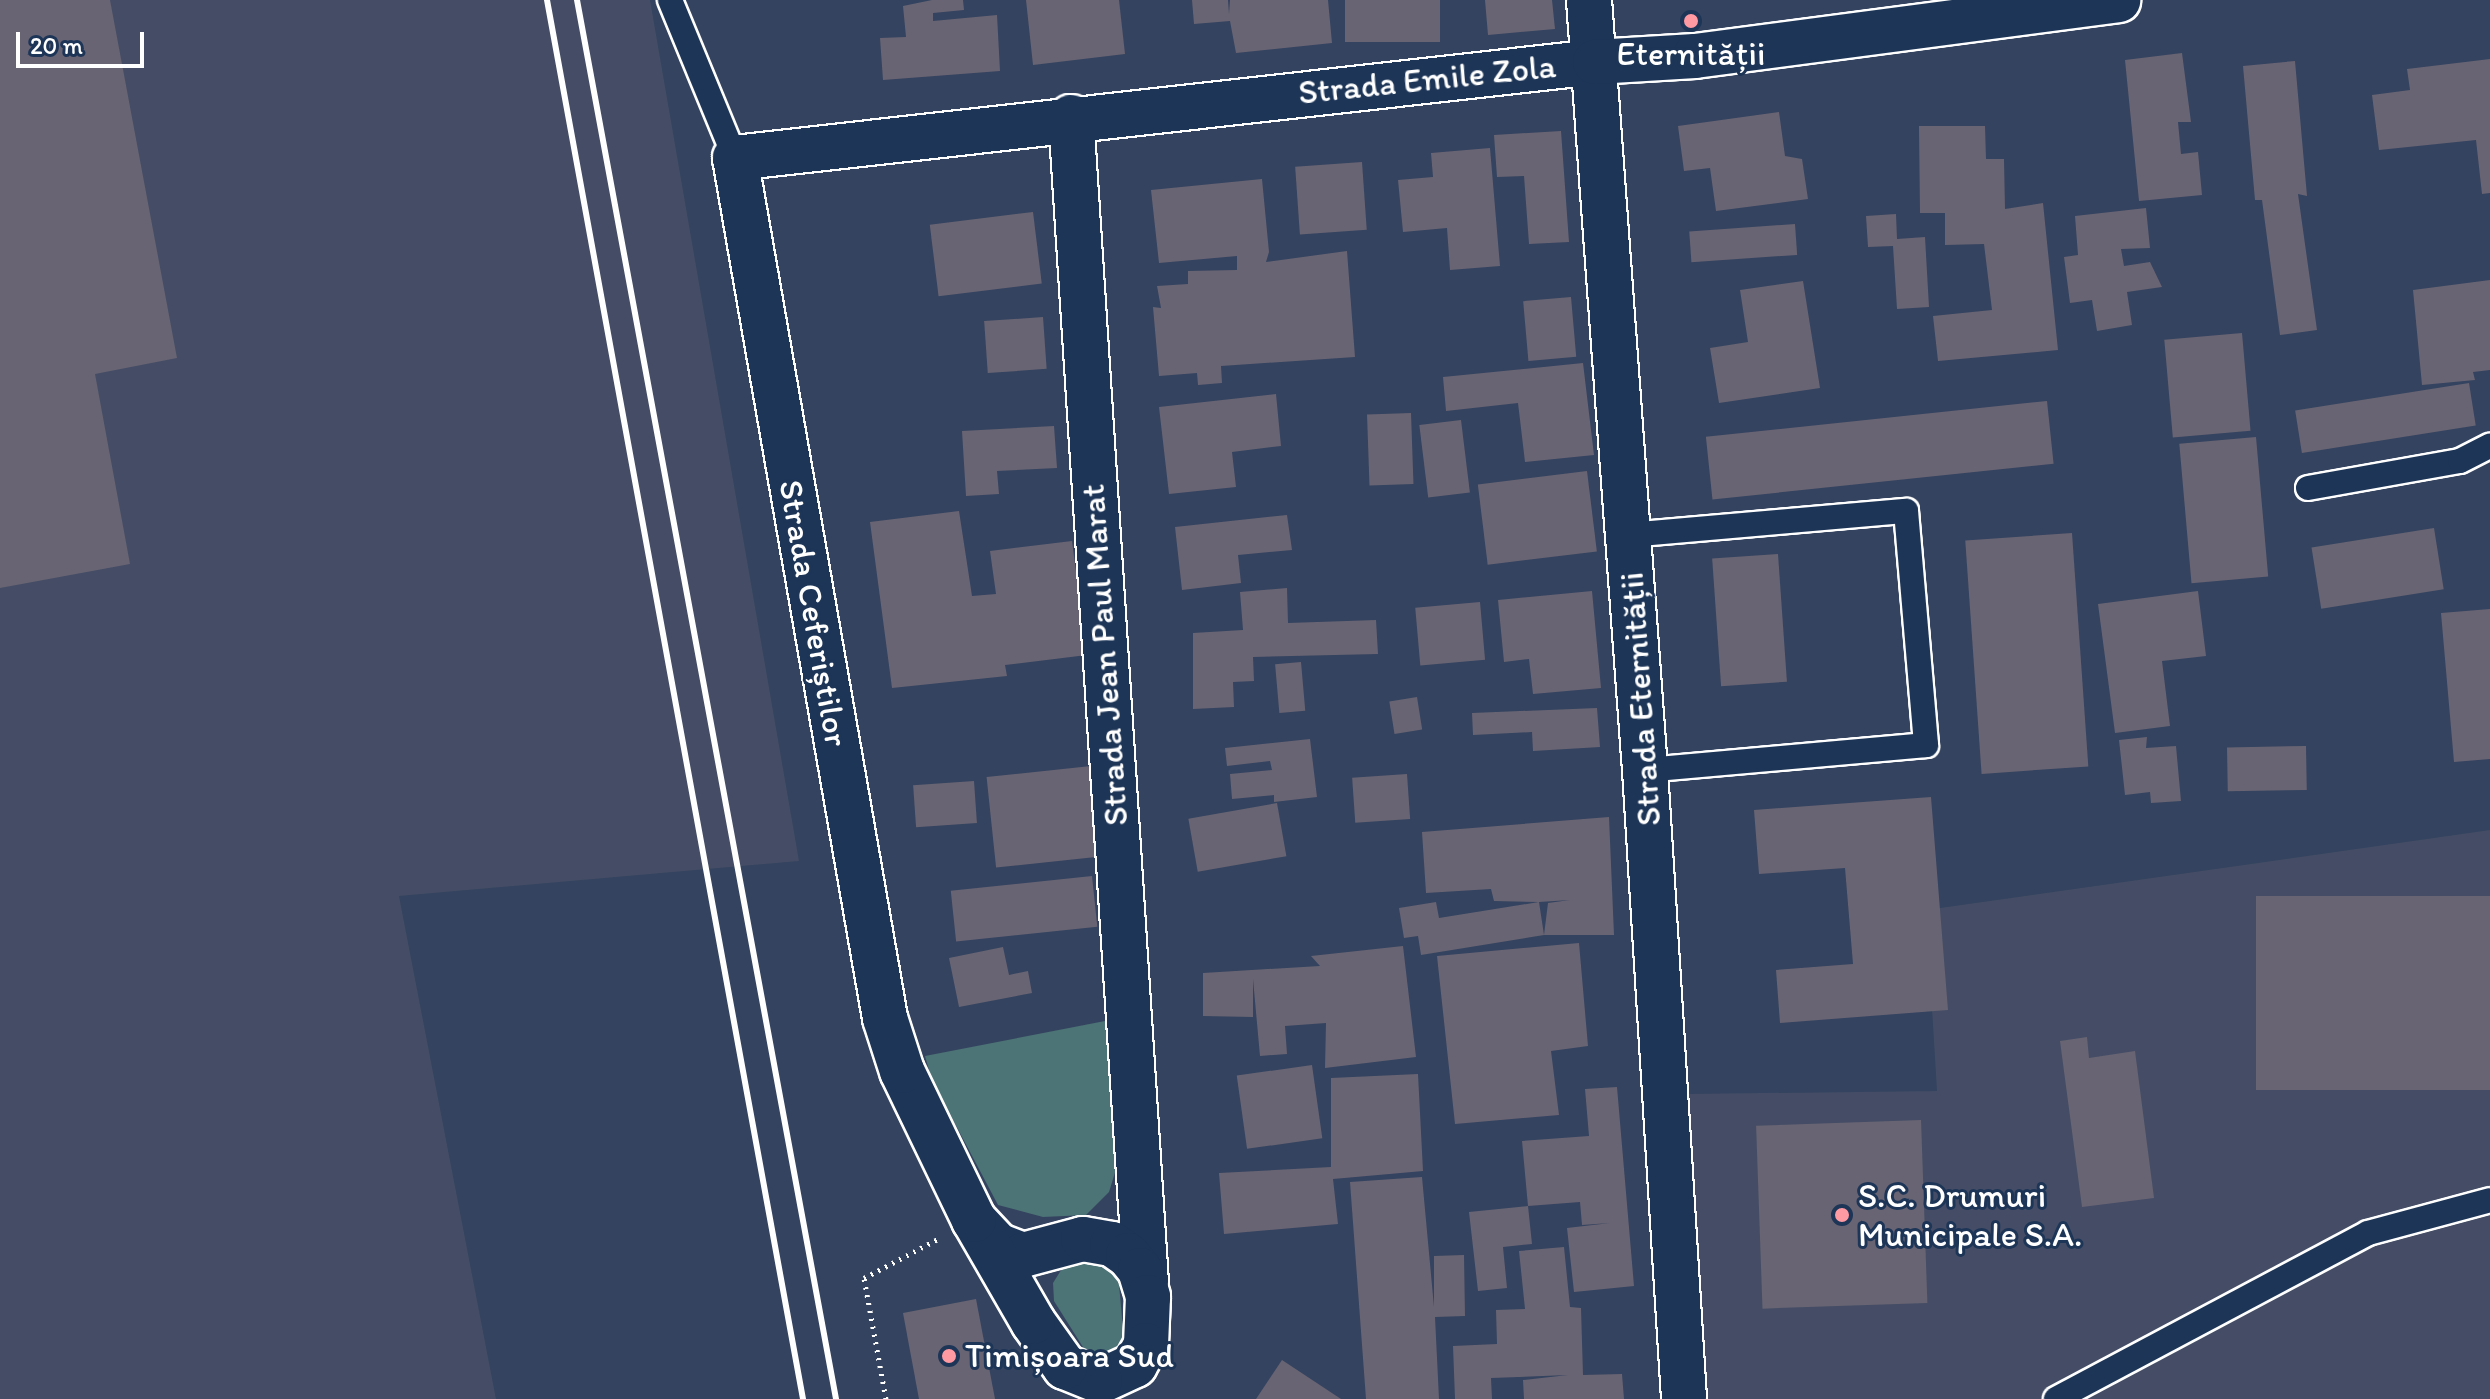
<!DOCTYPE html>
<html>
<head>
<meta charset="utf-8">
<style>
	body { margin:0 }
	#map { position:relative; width:2490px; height:1399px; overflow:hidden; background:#34435f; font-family:Itim,sans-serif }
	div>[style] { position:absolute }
	.built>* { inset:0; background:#444d65 }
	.green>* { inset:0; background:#4c7376 }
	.building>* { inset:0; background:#686473; transform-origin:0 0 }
	.path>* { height:5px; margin-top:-2.5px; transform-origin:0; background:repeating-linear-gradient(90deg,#fff 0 2px,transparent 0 8px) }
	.roads { filter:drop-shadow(2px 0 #fff) drop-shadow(-2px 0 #fff) drop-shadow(0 2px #fff) drop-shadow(0 -2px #fff) }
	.service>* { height:24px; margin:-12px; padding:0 12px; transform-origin:12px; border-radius:12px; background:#1d3557 }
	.minor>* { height:44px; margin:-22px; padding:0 22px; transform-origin:22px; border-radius:22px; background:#1d3557 }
	.rail>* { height:6px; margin:-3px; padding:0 3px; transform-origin:3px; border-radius:3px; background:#fff }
	.dots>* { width:22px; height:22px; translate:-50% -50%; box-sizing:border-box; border:4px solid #1d3557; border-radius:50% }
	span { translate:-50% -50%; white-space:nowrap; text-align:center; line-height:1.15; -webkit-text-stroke:6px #1d3557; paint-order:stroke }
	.poi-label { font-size:34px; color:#fff }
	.left { translate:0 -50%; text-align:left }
	.street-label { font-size:34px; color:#fff }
	.scale { position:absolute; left:16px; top:32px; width:128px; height:36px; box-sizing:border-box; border:4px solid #fff; border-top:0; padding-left:10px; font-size:24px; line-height:28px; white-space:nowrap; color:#fff; -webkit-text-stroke:6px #1d3557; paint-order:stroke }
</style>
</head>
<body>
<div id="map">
	<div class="built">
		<i style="clip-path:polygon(0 0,650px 0,799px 861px,399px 896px,496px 1399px,0 1399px)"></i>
		<i style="clip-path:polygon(2490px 830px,2490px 1399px,1706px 1399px,1684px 1094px,1937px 1091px,1926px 910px)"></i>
	</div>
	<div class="green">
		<i style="clip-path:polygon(1105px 1021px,1117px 1166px,1109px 1192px,1086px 1215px,1043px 1217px,998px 1205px,932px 1080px,925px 1056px)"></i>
		<i style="clip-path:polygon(1093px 1258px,1110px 1267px,1119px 1284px,1124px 1340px,1108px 1360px,1088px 1355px,1054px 1301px,1053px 1283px,1063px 1267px)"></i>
	</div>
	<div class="building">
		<i style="clip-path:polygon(0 0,110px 0,177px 358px,95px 374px,130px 564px,0 588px)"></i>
		<i style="clip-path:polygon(932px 0,963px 0,964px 10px,933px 13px,933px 21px,997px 15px,1000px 71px,883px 80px,880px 38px,906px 37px,903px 6px)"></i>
		<i style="clip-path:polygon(1026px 0,1119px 0,1125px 54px,1033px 65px)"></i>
		<i style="clip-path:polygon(1192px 0,1228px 0,1229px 14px,1230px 0,1328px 0,1332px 43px,1236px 53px,1230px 21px,1194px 24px)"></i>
		<i style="left:1345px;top:0;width:95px;height:42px"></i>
		<i style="clip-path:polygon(1485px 0,1552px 0,1555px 29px,1488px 35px)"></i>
		<i style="clip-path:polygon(2182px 53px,2191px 122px,2178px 122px,2181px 154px,2198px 152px,2202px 195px,2139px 201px,2125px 60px)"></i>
		<i style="clip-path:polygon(2490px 59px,2490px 193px,2482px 194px,2476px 140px,2379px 150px,2372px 95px,2410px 90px,2407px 69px)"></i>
		<i style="clip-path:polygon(2295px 61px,2307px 196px,2298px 194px,2317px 330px,2280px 335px,2262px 200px,2255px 200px,2243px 66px)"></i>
		<i style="clip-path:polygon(1779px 112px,1785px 156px,1802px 159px,1808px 199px,1716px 211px,1710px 168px,1684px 171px,1678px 126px)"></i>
		<i style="clip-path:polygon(1919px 126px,1985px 126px,1986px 159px,2004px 159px,2005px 209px,2043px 203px,2058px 350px,1938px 361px,1933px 316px,1992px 310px,1984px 244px,1945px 245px,1945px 213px,1920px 213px)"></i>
		<i style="clip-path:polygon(1561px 131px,1569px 242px,1529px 244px,1524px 176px,1497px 177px,1494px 135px)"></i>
		<i style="clip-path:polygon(1490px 148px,1500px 266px,1450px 270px,1447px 228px,1403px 232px,1398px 180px,1433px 177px,1431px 153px)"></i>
		<i style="left:1362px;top:162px;width:68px;height:67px;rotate:86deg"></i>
		<i style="clip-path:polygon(1262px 179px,1269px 252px,1266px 262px,1347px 251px,1355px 357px,1221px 366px,1222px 383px,1198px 385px,1197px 373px,1159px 376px,1153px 307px,1161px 308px,1157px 286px,1188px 284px,1188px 271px,1237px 270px,1237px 256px,1159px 263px,1151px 190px)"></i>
		<i style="clip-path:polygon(2146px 208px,2150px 248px,2121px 249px,2124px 266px,2150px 262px,2162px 287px,2127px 292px,2132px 325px,2097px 331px,2092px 300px,2070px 303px,2064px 257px,2078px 255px,2075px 216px)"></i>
		<i style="left:1033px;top:212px;width:72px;height:104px;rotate:83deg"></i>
		<i style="clip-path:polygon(1896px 214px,1897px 239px,1925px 237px,1929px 307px,1897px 309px,1893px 246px,1868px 247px,1866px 216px)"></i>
		<i style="left:1795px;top:224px;width:31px;height:106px;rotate:86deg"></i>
		<i style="clip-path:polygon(2490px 280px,2490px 370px,2473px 372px,2475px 380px,2422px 385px,2413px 290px)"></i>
		<i style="clip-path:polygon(1803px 281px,1820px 388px,1719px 403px,1710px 348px,1748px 342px,1740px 290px)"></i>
		<i style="left:1571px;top:297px;width:60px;height:48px;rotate:85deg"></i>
		<i style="left:1043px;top:317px;width:52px;height:59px;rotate:86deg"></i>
		<i style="left:2242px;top:333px;width:98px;height:78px;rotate:85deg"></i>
		<i style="clip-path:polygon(1583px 363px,1594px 455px,1525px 462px,1518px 403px,1446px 411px,1443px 377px)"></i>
		<i style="left:2469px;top:383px;width:43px;height:176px;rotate:81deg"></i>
		<i style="clip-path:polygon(1276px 394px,1281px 446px,1232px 452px,1236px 487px,1169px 494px,1159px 407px)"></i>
		<i style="left:2047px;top:401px;width:63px;height:343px;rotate:84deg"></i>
		<i style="left:1411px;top:413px;width:71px;height:44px;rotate:88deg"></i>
		<i style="left:1461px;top:420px;width:73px;height:42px;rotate:83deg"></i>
		<i style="clip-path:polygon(1054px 426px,1057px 468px,997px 471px,999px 494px,966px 496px,962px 431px)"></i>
		<i style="left:2256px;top:437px;width:140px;height:77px;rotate:85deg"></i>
		<i style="left:1587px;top:471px;width:81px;height:110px;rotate:83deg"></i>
		<i style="clip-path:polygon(959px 511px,972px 596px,996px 594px,990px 551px,1072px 541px,1087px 655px,1005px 665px,1007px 676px,892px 688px,870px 522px)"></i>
		<i style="clip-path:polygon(1287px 515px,1292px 550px,1238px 555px,1241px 583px,1182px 590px,1175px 527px)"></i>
		<i style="left:2434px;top:528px;width:62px;height:124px;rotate:81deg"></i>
		<i style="left:2072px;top:533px;width:234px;height:107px;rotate:86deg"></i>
		<i style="left:1778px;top:554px;width:128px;height:66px;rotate:86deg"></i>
		<i style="clip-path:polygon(1287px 588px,1288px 623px,1376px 620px,1378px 654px,1253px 657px,1254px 681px,1233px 682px,1234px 707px,1193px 709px,1193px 633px,1243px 630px,1240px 592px)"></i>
		<i style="clip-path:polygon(1592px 591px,1601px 688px,1533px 694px,1529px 659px,1504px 662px,1498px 600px)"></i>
		<i style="clip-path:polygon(2198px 591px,2206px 656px,2162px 661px,2170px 726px,2115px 733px,2098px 604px)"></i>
		<i style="left:1480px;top:602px;width:58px;height:65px;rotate:85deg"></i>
		<i style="clip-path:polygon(2490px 609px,2490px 759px,2454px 762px,2441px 613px)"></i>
		<i style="left:1301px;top:662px;width:49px;height:26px;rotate:85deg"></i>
		<i style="left:1417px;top:697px;width:33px;height:28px;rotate:81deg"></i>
		<i style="clip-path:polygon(1597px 708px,1600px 747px,1533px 751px,1532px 732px,1473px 735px,1472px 713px)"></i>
		<i style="clip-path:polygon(2147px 737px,2146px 748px,2176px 746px,2181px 801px,2151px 803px,2150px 792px,2125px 795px,2119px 740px)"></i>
		<i style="clip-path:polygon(1310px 739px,1317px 797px,1274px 802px,1274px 795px,1232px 799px,1230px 774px,1272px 770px,1270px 761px,1227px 766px,1225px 748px)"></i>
		<i style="left:2306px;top:746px;width:44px;height:79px;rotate:89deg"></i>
		<i style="left:1091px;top:766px;width:91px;height:105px;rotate:84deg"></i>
		<i style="left:1407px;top:774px;width:45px;height:55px;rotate:86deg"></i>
		<i style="left:974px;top:781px;width:42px;height:61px;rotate:86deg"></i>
		<i style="clip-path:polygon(1931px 797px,1948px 1010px,1780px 1023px,1776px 970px,1853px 964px,1845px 868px,1759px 874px,1754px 810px)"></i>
		<i style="left:1277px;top:803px;width:54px;height:90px;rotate:80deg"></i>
		<i style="clip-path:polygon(1609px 817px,1614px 935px,1544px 935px,1548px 903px,1570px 900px,1539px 902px,1544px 935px,1421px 955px,1418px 936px,1404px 938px,1399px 908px,1436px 902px,1439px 918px,1539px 902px,1494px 901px,1491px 889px,1426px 893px,1422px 832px)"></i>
		<i style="left:1092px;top:876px;width:51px;height:142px;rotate:84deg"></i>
		<i style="left:2490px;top:896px;width:194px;height:234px;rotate:90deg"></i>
		<i style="clip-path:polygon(1579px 943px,1588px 1046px,1551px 1051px,1559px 1115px,1455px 1124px,1437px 956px)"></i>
		<i style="clip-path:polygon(1403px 946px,1416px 1057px,1325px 1068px,1326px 1023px,1285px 1026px,1287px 1054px,1260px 1056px,1253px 979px,1253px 1017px,1203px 1016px,1203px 973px,1320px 966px,1311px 956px)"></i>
		<i style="clip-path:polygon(1003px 947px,1009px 975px,1028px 971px,1032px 993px,959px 1007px,949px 958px)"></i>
		<i style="clip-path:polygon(2087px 1037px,2089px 1058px,2135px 1051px,2154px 1198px,2082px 1207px,2060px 1041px)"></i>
		<i style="left:1312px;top:1065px;width:74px;height:76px;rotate:82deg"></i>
		<i style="clip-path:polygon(1418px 1074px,1423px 1171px,1333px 1179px,1338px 1224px,1224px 1234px,1219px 1173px,1331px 1167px,1331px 1078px)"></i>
		<i style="clip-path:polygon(1617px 1087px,1634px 1286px,1574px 1292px,1567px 1228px,1610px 1223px,1582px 1225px,1580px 1202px,1528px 1206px,1522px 1141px,1589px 1136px,1585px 1089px)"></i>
		<i style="left:1921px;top:1120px;width:183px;height:165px;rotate:88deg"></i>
		<i style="clip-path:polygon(1422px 1177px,1434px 1307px,1434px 1256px,1464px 1255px,1465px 1316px,1435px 1317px,1439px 1399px,1366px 1399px,1350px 1182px)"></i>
		<i style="clip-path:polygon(1528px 1206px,1532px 1244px,1503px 1247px,1507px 1288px,1478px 1291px,1469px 1212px)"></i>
		<i style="clip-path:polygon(1564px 1247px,1570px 1307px,1581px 1308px,1583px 1375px,1622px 1374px,1624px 1399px,1524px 1399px,1523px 1380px,1568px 1375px,1491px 1378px,1492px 1399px,1455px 1399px,1453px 1346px,1497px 1344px,1496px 1310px,1525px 1309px,1519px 1251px)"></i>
		<i style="clip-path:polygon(976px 1299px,995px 1399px,919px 1399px,903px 1313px)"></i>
		<i style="clip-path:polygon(1282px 1360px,1341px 1399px,1256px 1399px)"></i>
	</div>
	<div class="path">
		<i style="left:886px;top:1399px;width:123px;rotate:-100.3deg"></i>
		<i style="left:864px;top:1278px;width:84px;rotate:-27.8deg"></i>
	</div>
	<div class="roads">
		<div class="service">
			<i style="left:670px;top:0;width:171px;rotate:67.6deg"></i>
			<i style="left:2308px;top:488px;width:154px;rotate:-10.1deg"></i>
			<i style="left:2460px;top:461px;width:34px;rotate:-27deg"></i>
			<i style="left:1629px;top:535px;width:278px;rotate:-5deg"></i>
			<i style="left:1906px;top:511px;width:235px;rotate:85.1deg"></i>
			<i style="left:1926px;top:745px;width:282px;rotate:174.9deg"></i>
			<i style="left:2056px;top:1399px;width:353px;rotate:-28deg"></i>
			<i style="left:2368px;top:1233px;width:126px;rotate:-15.1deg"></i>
		</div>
		<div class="minor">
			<i style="left:1589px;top:0;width:772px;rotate:85.84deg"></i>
			<i style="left:1645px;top:770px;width:630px;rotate:86.45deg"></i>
			<i style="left:1071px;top:117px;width:1169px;rotate:86.32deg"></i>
			<i style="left:974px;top:1220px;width:34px;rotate:47deg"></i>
			<i style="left:997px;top:1245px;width:28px;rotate:21deg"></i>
			<i style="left:1023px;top:1255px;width:62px;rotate:-14.9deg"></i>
			<i style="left:1083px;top:1239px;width:29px;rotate:10deg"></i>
			<i style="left:1112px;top:1244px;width:19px;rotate:35deg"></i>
			<i style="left:1128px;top:1255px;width:19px;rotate:51deg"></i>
			<i style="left:1140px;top:1270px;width:28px;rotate:73deg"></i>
			<i style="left:1148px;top:1297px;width:48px;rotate:92.4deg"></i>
			<i style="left:1146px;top:1345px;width:23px;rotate:119deg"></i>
			<i style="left:1135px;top:1365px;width:38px;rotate:155deg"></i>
			<i style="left:1100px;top:1381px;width:38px;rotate:-158deg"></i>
			<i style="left:1065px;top:1367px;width:55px;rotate:-125.4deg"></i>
			<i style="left:1033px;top:1322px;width:118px;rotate:-120deg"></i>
			<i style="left:974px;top:1220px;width:165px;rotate:-115.8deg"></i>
			<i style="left:902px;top:1071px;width:56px;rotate:-107.8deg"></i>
			<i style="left:885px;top:1018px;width:873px;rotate:-99.89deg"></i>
			<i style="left:735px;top:158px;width:865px;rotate:-6.37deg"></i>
			<i style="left:1595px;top:62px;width:100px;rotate:-3.4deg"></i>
			<i style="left:1695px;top:56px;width:427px;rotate:-7.5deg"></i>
		</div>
	</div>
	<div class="rail">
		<i style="left:547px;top:0;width:1422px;rotate:79.63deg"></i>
		<i style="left:577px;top:0;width:1423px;rotate:79.51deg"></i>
	</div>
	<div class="dots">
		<i style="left:1691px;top:21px;background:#ff9aa2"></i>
		<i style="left:1842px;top:1215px;background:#ff9aa2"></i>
		<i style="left:949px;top:1356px;background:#ff9aa2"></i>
	</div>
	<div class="poi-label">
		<span style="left:1691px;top:54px">Eternității</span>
		<span class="left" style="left:1858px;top:1215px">S.C. Drumuri<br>Municipale S.A.</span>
		<span class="left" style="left:965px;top:1356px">Timișoara Sud</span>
	</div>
	<div class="street-label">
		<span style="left:1427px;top:79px;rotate:-6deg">Strada Emile Zola</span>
		<span style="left:814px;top:613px;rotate:80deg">Strada Ceferiștilor</span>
		<span style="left:1104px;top:655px;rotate:-94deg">Strada Jean Paul Marat</span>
		<span style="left:1640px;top:699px;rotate:-94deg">Strada Eternității</span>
	</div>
	<div class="scale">20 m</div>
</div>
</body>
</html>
